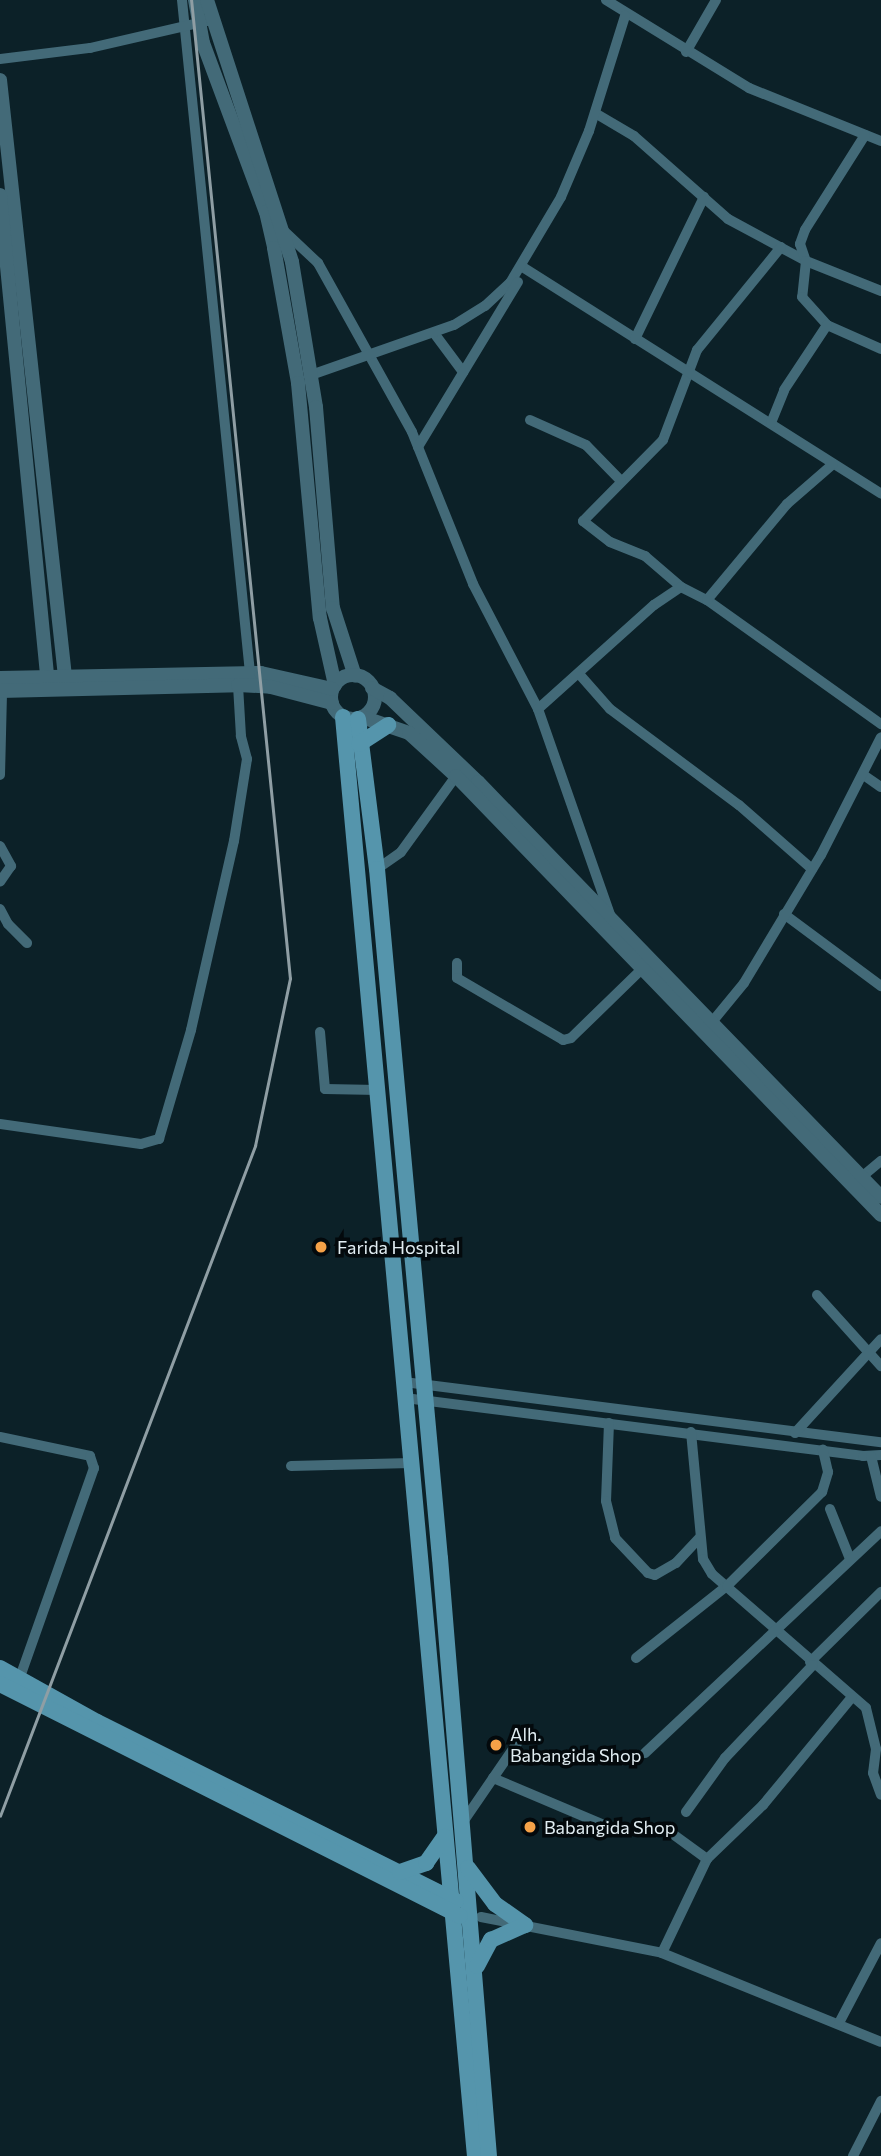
<!DOCTYPE html>
<html>
<head>
<meta charset="utf-8">
<style>
	body { margin:0 }
	#map { position:relative; width:881px; height:2156px; overflow:hidden; background:#0c2128; font-family:Commissioner,sans-serif }
	div>[style] { position:absolute }
	.minor>* { height:10px; margin:-5px; padding:0 5px; transform-origin:5px; border-radius:5px; background:#436a78 }
	.tertiary>* { height:14px; margin:-7px; padding:0 7px; transform-origin:7px; border-radius:7px; background:#436a78 }
	.tertiary>.ring { margin:-7px; padding:0; box-sizing:content-box; background:none; border:14px solid #436a78; border-radius:50% }
	.secondary>* { height:16px; margin:-8px; padding:0 8px; transform-origin:8px; border-radius:8px; background:#5595ac }
	.rail>* { height:2.5px; margin:-1.25px; padding:0 1.25px; transform-origin:1.25px; border-radius:1.25px; background:#8f9ea4 }
	.dots>* { width:19px; height:19px; translate:-50% -50%; box-sizing:border-box; border:4px solid #03090c; border-radius:50% }
	span { translate:-50% -50%; white-space:nowrap; text-align:center; line-height:1.15; -webkit-text-stroke:7px #03090c; paint-order:stroke }
	.poi-label { font-size:18px; color:#e1edf2 }
	.left { translate:0 -50%; text-align:left }
</style>
</head>
<body>
<div id="map">
	<div class="minor">
		<i style="left:182px;top:0;width:676px;rotate:84.23deg"></i>
		<i style="left:606px;top:0;width:168px;rotate:31.6deg"></i>
		<i style="left:749px;top:88px;width:142px;rotate:21.9deg"></i>
		<i style="left:686px;top:52px;width:60px;rotate:-60deg"></i>
		<i style="left:0;top:59px;width:91px;rotate:-7deg"></i>
		<i style="left:90px;top:48px;width:124px;rotate:-13deg"></i>
		<i style="left:595px;top:113px;width:45px;rotate:30.5deg"></i>
		<i style="left:634px;top:136px;width:125px;rotate:41.4deg"></i>
		<i style="left:728px;top:219px;width:89px;rotate:28.3deg"></i>
		<i style="left:806px;top:261px;width:81px;rotate:21.8deg"></i>
		<i style="left:865px;top:135px;width:112px;rotate:122.3deg"></i>
		<i style="left:805px;top:230px;width:15px;rotate:110deg"></i>
		<i style="left:800px;top:244px;width:18px;rotate:71deg"></i>
		<i style="left:806px;top:261px;width:36px;rotate:96deg"></i>
		<i style="left:802px;top:297px;width:38px;rotate:48deg"></i>
		<i style="left:827px;top:325px;width:59px;rotate:24deg"></i>
		<i style="left:284px;top:231px;width:47px;rotate:43.3deg"></i>
		<i style="left:318px;top:263px;width:193px;rotate:60.9deg"></i>
		<i style="left:412px;top:432px;width:164px;rotate:68.1deg"></i>
		<i style="left:473px;top:584px;width:141px;rotate:62.5deg"></i>
		<i style="left:538px;top:709px;width:218px;rotate:70.7deg"></i>
		<i style="left:781px;top:247px;width:133px;rotate:129.2deg"></i>
		<i style="left:697px;top:350px;width:96px;rotate:110.7deg"></i>
		<i style="left:663px;top:440px;width:114px;rotate:134.6deg"></i>
		<i style="left:583px;top:521px;width:34px;rotate:38deg"></i>
		<i style="left:610px;top:542px;width:38px;rotate:22deg"></i>
		<i style="left:645px;top:556px;width:48px;rotate:40.7deg"></i>
		<i style="left:681px;top:587px;width:29px;rotate:27deg"></i>
		<i style="left:707px;top:600px;width:214px;rotate:35.5deg"></i>
		<i style="left:521px;top:266px;width:426px;rotate:32.3deg"></i>
		<i style="left:434px;top:333px;width:49px;rotate:53.4deg"></i>
		<i style="left:635px;top:339px;width:158px;rotate:-64.1deg"></i>
		<i style="left:311px;top:375px;width:151px;rotate:-19.3deg"></i>
		<i style="left:454px;top:325px;width:36px;rotate:-32deg"></i>
		<i style="left:485px;top:306px;width:34px;rotate:-43deg"></i>
		<i style="left:510px;top:283px;width:100px;rotate:-59.3deg"></i>
		<i style="left:561px;top:197px;width:72px;rotate:-67deg"></i>
		<i style="left:589px;top:131px;width:121px;rotate:-72.6deg"></i>
		<i style="left:530px;top:420px;width:61px;rotate:24.1deg"></i>
		<i style="left:586px;top:445px;width:50px;rotate:45.8deg"></i>
		<i style="left:771px;top:423px;width:35px;rotate:-68deg"></i>
		<i style="left:784px;top:390px;width:78px;rotate:-56.5deg"></i>
		<i style="left:418px;top:447px;width:193px;rotate:-58.8deg"></i>
		<i style="left:707px;top:600px;width:125px;rotate:-50.2deg"></i>
		<i style="left:787px;top:504px;width:61px;rotate:-41deg"></i>
		<i style="left:580px;top:675px;width:45px;rotate:48.6deg"></i>
		<i style="left:610px;top:709px;width:161px;rotate:36.7deg"></i>
		<i style="left:739px;top:805px;width:97px;rotate:41.2deg"></i>
		<i style="left:538px;top:709px;width:156px;rotate:-41.9deg"></i>
		<i style="left:654px;top:605px;width:32px;rotate:-34deg"></i>
		<i style="left:0;top:775px;width:84px;rotate:-88.6deg"></i>
		<i style="left:865px;top:776px;width:19px;rotate:35deg"></i>
		<i style="left:0;top:846px;width:23px;rotate:61deg"></i>
		<i style="left:11px;top:866px;width:19px;rotate:125deg"></i>
		<i style="left:377px;top:869px;width:29px;rotate:-35deg"></i>
		<i style="left:401px;top:852px;width:94px;rotate:-54.1deg"></i>
		<i style="left:0;top:909px;width:17px;rotate:62deg"></i>
		<i style="left:8px;top:924px;width:27px;rotate:45deg"></i>
		<i style="left:784px;top:914px;width:121px;rotate:36.6deg"></i>
		<i style="left:457px;top:963px;width:15px;rotate:90deg"></i>
		<i style="left:457px;top:978px;width:123px;rotate:30.3deg"></i>
		<i style="left:563px;top:1040px;width:8px;rotate:-14deg"></i>
		<i style="left:571px;top:1038px;width:100px;rotate:-44.2deg"></i>
		<i style="left:712px;top:1022px;width:50px;rotate:-50.6deg"></i>
		<i style="left:744px;top:983px;width:149px;rotate:-59deg"></i>
		<i style="left:821px;top:855px;width:132px;rotate:-63deg"></i>
		<i style="left:320px;top:1032px;width:57px;rotate:85deg"></i>
		<i style="left:325px;top:1089px;width:53px;rotate:1.1deg"></i>
		<i style="left:0;top:1124px;width:142px;rotate:8.1deg"></i>
		<i style="left:141px;top:1144px;width:19px;rotate:-16deg"></i>
		<i style="left:159px;top:1139px;width:114px;rotate:-73.6deg"></i>
		<i style="left:191px;top:1030px;width:194px;rotate:-77.2deg"></i>
		<i style="left:234px;top:841px;width:83px;rotate:-81deg"></i>
		<i style="left:247px;top:759px;width:24px;rotate:-105deg"></i>
		<i style="left:241px;top:736px;width:51px;rotate:-93.4deg"></i>
		<i style="left:858px;top:1180px;width:30px;rotate:-40deg"></i>
		<i style="left:817px;top:1295px;width:96px;rotate:48deg"></i>
		<i style="left:404px;top:1382px;width:481px;rotate:7.2deg"></i>
		<i style="left:405px;top:1398px;width:462px;rotate:7.2deg"></i>
		<i style="left:863px;top:1456px;width:18px;rotate:-3deg"></i>
		<i style="left:609px;top:1423px;width:78px;rotate:92.2deg"></i>
		<i style="left:606px;top:1501px;width:38px;rotate:76deg"></i>
		<i style="left:615px;top:1538px;width:48px;rotate:46.7deg"></i>
		<i style="left:648px;top:1573px;width:7px;rotate:16deg"></i>
		<i style="left:655px;top:1575px;width:24px;rotate:-30deg"></i>
		<i style="left:676px;top:1563px;width:34px;rotate:-47deg"></i>
		<i style="left:691px;top:1432px;width:128px;rotate:84.6deg"></i>
		<i style="left:703px;top:1559px;width:17px;rotate:59deg"></i>
		<i style="left:712px;top:1574px;width:204px;rotate:41deg"></i>
		<i style="left:866px;top:1708px;width:42px;rotate:76.3deg"></i>
		<i style="left:876px;top:1749px;width:24px;rotate:97deg"></i>
		<i style="left:873px;top:1773px;width:23px;rotate:70deg"></i>
		<i style="left:795px;top:1433px;width:127px;rotate:-47.5deg"></i>
		<i style="left:0;top:1437px;width:92px;rotate:11.9deg"></i>
		<i style="left:90px;top:1456px;width:13px;rotate:72deg"></i>
		<i style="left:94px;top:1468px;width:225px;rotate:109.5deg"></i>
		<i style="left:871px;top:1456px;width:42px;rotate:76.3deg"></i>
		<i style="left:291px;top:1466px;width:120px;rotate:-1.4deg"></i>
		<i style="left:830px;top:1509px;width:54px;rotate:68.2deg"></i>
		<i style="left:636px;top:1658px;width:116px;rotate:-38.4deg"></i>
		<i style="left:727px;top:1586px;width:134px;rotate:-44.7deg"></i>
		<i style="left:822px;top:1492px;width:21px;rotate:-73deg"></i>
		<i style="left:828px;top:1472px;width:23px;rotate:-103deg"></i>
		<i style="left:810px;top:1662px;width:100px;rotate:-44.6deg"></i>
		<i style="left:645px;top:1753px;width:324px;rotate:-43.2deg"></i>
		<i style="left:493px;top:1778px;width:126px;rotate:22.9deg"></i>
		<i style="left:686px;top:1812px;width:67px;rotate:-54.2deg"></i>
		<i style="left:725px;top:1758px;width:128px;rotate:-46.6deg"></i>
		<i style="left:463px;top:1822px;width:108px;rotate:-55.6deg"></i>
		<i style="left:670px;top:1832px;width:46px;rotate:36.1deg"></i>
		<i style="left:481px;top:1917px;width:185px;rotate:11.2deg"></i>
		<i style="left:662px;top:1953px;width:236px;rotate:22.1deg"></i>
		<i style="left:662px;top:1953px;width:104px;rotate:-64.4deg"></i>
		<i style="left:707px;top:1859px;width:78px;rotate:-44deg"></i>
		<i style="left:763px;top:1805px;width:140px;rotate:-50.5deg"></i>
		<i style="left:839px;top:2023px;width:90px;rotate:-62.3deg"></i>
		<i style="left:853px;top:2156px;width:62px;rotate:-63deg"></i>
	</div>
	<div class="tertiary">
		<i style="left:195px;top:0;width:44px;rotate:79.5deg"></i>
		<i style="left:203px;top:43px;width:180px;rotate:69.6deg"></i>
		<i style="left:266px;top:212px;width:37px;rotate:77deg"></i>
		<i style="left:274px;top:248px;width:137px;rotate:79.9deg"></i>
		<i style="left:298px;top:383px;width:236px;rotate:84.7deg"></i>
		<i style="left:320px;top:618px;width:69px;rotate:77.4deg"></i>
		<i style="left:207px;top:0;width:275px;rotate:72deg"></i>
		<i style="left:292px;top:262px;width:147px;rotate:80.6deg"></i>
		<i style="left:316px;top:407px;width:202px;rotate:85.2deg"></i>
		<i style="left:333px;top:608px;width:71px;rotate:72.1deg"></i>
		<i style="left:0;top:80px;width:600px;rotate:83.78deg"></i>
		<i style="left:0;top:195px;width:483px;rotate:84.4deg"></i>
		<i class="ring" style="left:331px;top:675px;width:30px;height:30px"></i>
		<i style="left:0;top:678px;width:261px;rotate:-1.1deg"></i>
		<i style="left:261px;top:673px;width:73px;rotate:12.7deg"></i>
		<i style="left:372px;top:688px;width:21px;rotate:29deg"></i>
		<i style="left:390px;top:698px;width:122px;rotate:43.7deg"></i>
		<i style="left:478px;top:782px;width:578px;rotate:45.84deg"></i>
		<i style="left:0;top:691px;width:238px;rotate:-1.4deg"></i>
		<i style="left:238px;top:685px;width:33px;rotate:3deg"></i>
		<i style="left:271px;top:687px;width:63px;rotate:14.7deg"></i>
		<i style="left:362px;top:717px;width:50px;rotate:18.8deg"></i>
		<i style="left:409px;top:733px;width:64px;rotate:42.5deg"></i>
		<i style="left:456px;top:776px;width:611px;rotate:45.93deg"></i>
	</div>
	<div class="secondary">
		<i style="left:343px;top:717px;width:1445px;rotate:84.76deg"></i>
		<i style="left:358px;top:719px;width:151px;rotate:82.8deg"></i>
		<i style="left:377px;top:869px;width:692px;rotate:84.78deg"></i>
		<i style="left:440px;top:1558px;width:600px;rotate:85.32deg"></i>
		<i style="left:359px;top:744px;width:35px;rotate:-33deg"></i>
		<i style="left:0;top:1668px;width:111px;rotate:29.1deg"></i>
		<i style="left:97px;top:1722px;width:401px;rotate:26.5deg"></i>
		<i style="left:0;top:1684px;width:515px;rotate:26.76deg"></i>
		<i style="left:468px;top:1868px;width:45px;rotate:53.1deg"></i>
		<i style="left:495px;top:1904px;width:37px;rotate:35deg"></i>
		<i style="left:400px;top:1872px;width:28px;rotate:-19deg"></i>
		<i style="left:426px;top:1863px;width:32px;rotate:-55deg"></i>
		<i style="left:477px;top:1966px;width:30px;rotate:-62deg"></i>
		<i style="left:491px;top:1940px;width:37px;rotate:-24deg"></i>
	</div>
	<div class="rail">
		<i style="left:0;top:1816px;width:717px;rotate:-69.16deg"></i>
		<i style="left:255px;top:1146px;width:171px;rotate:-78.2deg"></i>
		<i style="left:290px;top:979px;width:984px;rotate:-95.77deg"></i>
	</div>
	<div class="dots">
		<i style="left:321px;top:1247px;background:#f6a248"></i>
		<i style="left:496px;top:1745px;background:#f6a248"></i>
		<i style="left:530px;top:1827px;background:#f6a248"></i>
	</div>
	<div class="poi-label">
		<span class="left" style="left:337px;top:1247px">Farida Hospital</span>
		<span class="left" style="left:510px;top:1745px">Alh.<br>Babangida Shop</span>
		<span class="left" style="left:544px;top:1827px">Babangida Shop</span>
	</div>
</div>
</body>
</html>
